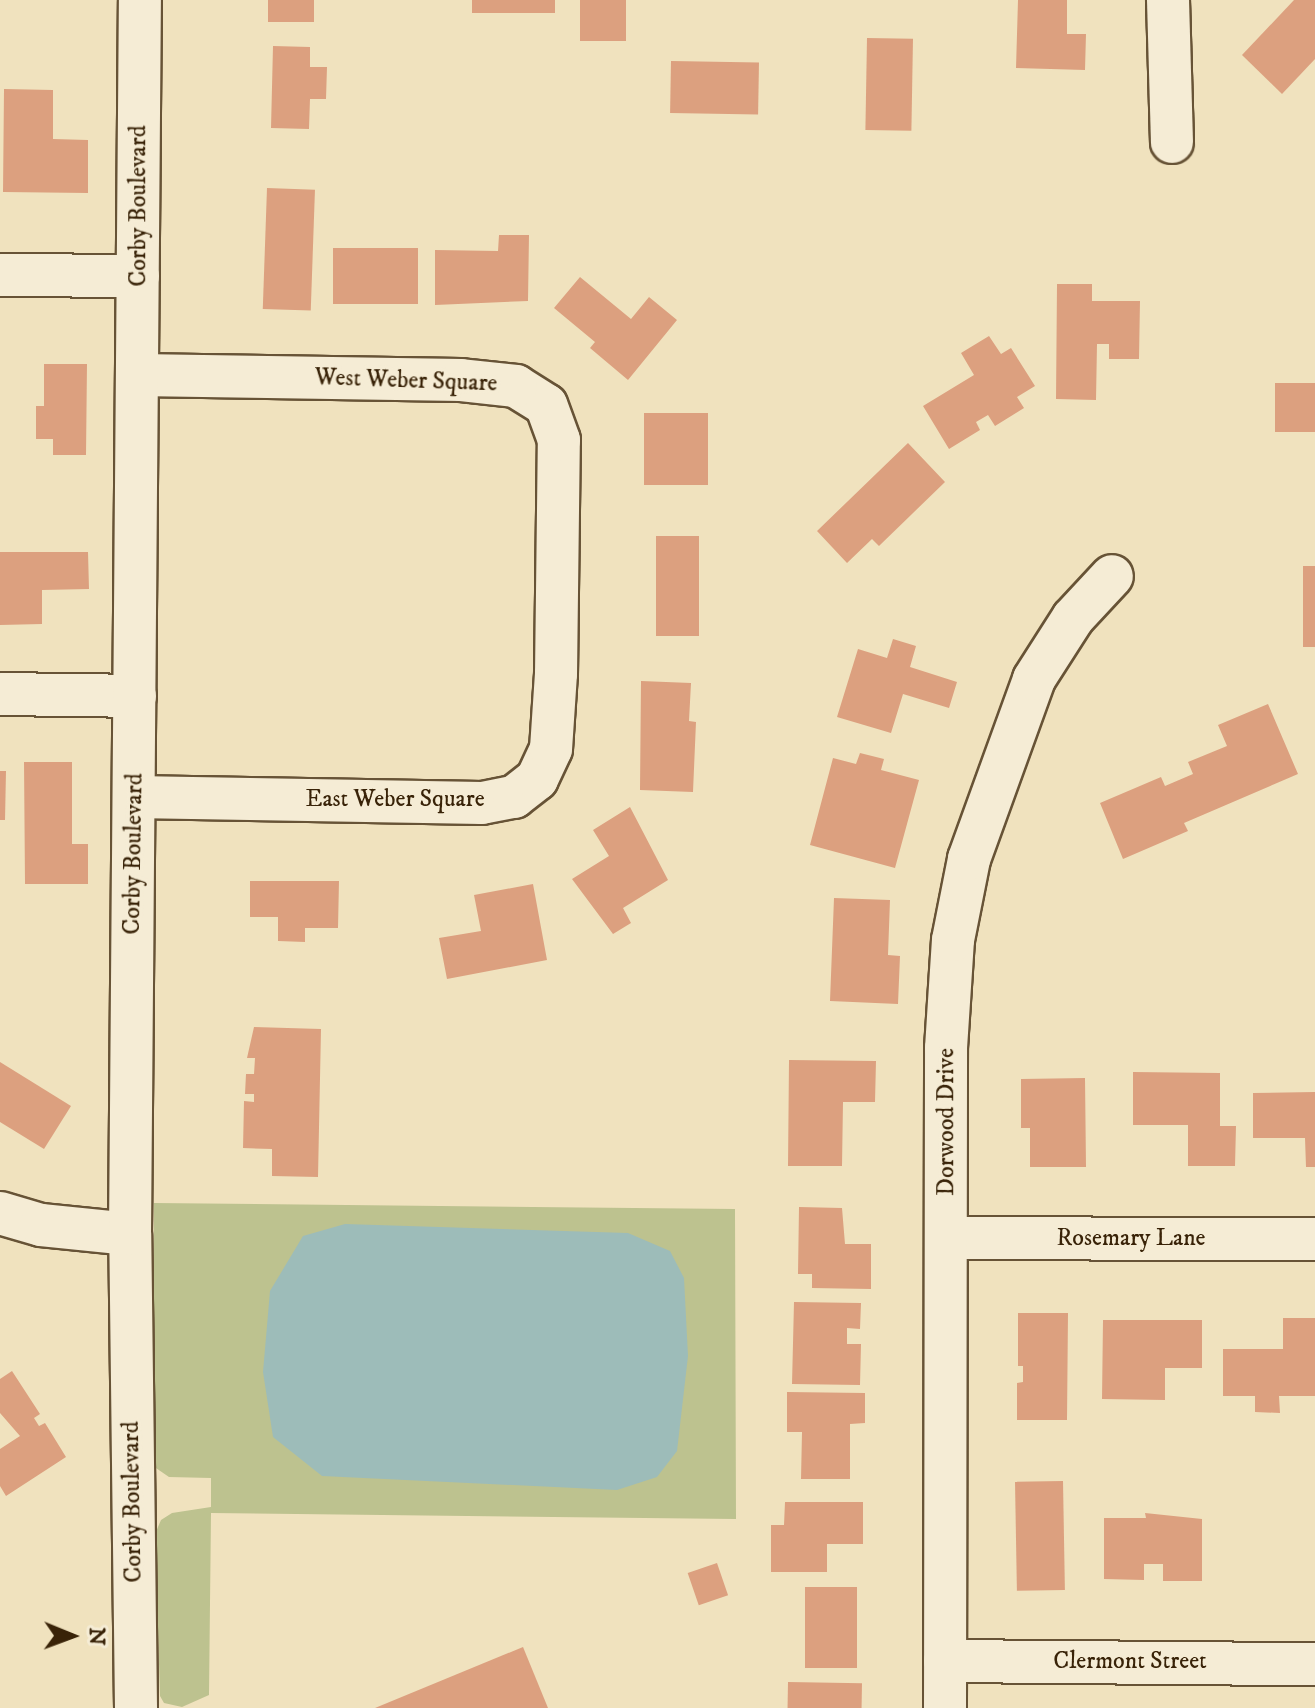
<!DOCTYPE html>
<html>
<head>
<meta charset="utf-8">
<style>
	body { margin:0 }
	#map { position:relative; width:1315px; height:1708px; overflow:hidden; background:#f0e2be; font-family:"IM FELL DW Pica",serif }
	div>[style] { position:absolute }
	.green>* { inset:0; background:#bdc28f }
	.water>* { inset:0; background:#9dbcb9 }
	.building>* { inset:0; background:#dca07f; transform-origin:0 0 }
	.roads { filter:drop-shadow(2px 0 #675336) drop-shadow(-2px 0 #675336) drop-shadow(0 2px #675336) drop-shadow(0 -2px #675336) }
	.minor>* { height:42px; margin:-21px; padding:0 21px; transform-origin:21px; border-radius:21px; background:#f5ecd5 }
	span { translate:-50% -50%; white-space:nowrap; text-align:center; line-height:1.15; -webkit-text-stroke:7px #f5ecd5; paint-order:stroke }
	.street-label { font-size:24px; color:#392308 }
	.north { position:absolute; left:32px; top:1596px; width:80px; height:80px; -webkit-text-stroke:6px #f5ecd5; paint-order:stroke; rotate:91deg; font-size:22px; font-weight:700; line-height:32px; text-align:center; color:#392308 }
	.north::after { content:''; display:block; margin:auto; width:28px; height:36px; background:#392308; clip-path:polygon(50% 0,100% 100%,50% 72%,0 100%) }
</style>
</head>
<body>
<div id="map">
	<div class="green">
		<i style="clip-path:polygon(154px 1203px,735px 1209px,736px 1519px,211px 1513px,209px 1695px,182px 1707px,164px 1703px,160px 1696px,155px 1534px,161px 1520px,172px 1513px,211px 1507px,211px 1478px,169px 1477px,153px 1466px)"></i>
	</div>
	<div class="water">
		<i style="clip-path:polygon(345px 1224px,628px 1233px,670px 1251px,684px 1278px,688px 1356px,677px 1451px,657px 1477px,617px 1490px,322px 1476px,273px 1437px,263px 1372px,270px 1291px,303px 1236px)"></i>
	</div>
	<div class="building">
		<i style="left:268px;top:0;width:46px;height:22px"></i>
		<i style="left:472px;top:0;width:83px;height:13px"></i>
		<i style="left:580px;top:0;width:46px;height:41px"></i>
		<i style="clip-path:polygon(1018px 0,1067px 0,1067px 34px,1086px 34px,1085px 70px,1016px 68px)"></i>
		<i style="clip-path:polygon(1294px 0,1315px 0,1315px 59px,1282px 94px,1242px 55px)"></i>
		<i style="left:867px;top:38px;width:46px;height:92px;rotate:1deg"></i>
		<i style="clip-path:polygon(273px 46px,310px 47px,310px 67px,327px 67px,326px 99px,310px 99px,309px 129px,271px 128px)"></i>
		<i style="left:671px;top:61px;width:88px;height:52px;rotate:1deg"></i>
		<i style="clip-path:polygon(4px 89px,53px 90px,53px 139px,88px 140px,88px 193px,3px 192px)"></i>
		<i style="left:267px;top:188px;width:48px;height:121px;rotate:2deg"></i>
		<i style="clip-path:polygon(499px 235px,529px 235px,528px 301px,435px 305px,435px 250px,498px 251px)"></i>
		<i style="left:333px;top:248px;width:85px;height:56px"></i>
		<i style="clip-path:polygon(580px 277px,631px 319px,649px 297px,677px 320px,628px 380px,590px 348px,595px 342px,554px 308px)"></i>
		<i style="clip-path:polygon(1057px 284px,1092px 284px,1092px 301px,1140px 301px,1139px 359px,1109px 359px,1109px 344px,1097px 344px,1096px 400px,1056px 399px)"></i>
		<i style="clip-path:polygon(989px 336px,1001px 354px,1011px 348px,1035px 386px,1017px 397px,1024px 408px,995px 426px,988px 415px,976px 422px,980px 430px,949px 449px,923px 406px,974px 375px,961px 353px)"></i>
		<i style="clip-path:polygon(44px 364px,87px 364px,86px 455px,53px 455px,53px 439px,36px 439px,36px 406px,44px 406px)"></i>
		<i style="left:1315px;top:383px;width:49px;height:40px;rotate:90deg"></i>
		<i style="left:644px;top:413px;width:64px;height:72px"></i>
		<i style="clip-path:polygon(908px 443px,945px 482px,879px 546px,872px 539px,847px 563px,817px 531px)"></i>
		<i style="left:656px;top:536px;width:43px;height:100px"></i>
		<i style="clip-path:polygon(0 552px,88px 552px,89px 589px,42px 590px,42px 624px,0 625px)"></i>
		<i style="left:1303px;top:566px;width:12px;height:81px"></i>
		<i style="clip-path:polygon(893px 639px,916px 646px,910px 667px,957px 682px,949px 708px,903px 694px,891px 733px,837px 717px,858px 649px,887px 658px)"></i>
		<i style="clip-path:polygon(641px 681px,691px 683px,689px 721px,696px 722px,693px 792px,640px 790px)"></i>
		<i style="clip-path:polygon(1268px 704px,1298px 774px,1184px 823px,1188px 831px,1123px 859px,1100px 803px,1161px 777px,1165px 786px,1193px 774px,1188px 762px,1227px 746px,1218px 725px)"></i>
		<i style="clip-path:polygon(860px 753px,884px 759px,881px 770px,919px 780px,895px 868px,810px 845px,833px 758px,856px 764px)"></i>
		<i style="clip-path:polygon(24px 762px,72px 762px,72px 844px,88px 844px,88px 884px,25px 884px)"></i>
		<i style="clip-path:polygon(0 771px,6px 771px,5px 820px,0 820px)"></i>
		<i style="clip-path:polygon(630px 807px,668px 880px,623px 908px,631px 923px,613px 934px,572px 879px,609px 856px,593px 830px)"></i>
		<i style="clip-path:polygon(250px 881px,339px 881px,338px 928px,305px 928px,305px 942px,278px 941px,278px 917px,250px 917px)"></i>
		<i style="clip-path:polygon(533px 884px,547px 960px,447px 979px,439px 938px,481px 931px,474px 895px)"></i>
		<i style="clip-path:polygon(834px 898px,890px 900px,888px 955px,900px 956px,898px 1004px,830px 1001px)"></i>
		<i style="clip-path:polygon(254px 1027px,321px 1029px,318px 1177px,272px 1176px,272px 1149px,243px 1148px,244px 1101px,254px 1102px,254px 1094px,245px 1094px,246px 1074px,254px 1074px,255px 1058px,247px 1058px)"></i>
		<i style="clip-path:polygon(789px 1060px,876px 1061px,875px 1102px,843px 1102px,842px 1166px,788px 1166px)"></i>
		<i style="clip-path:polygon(0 1062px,71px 1106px,44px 1149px,0 1122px)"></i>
		<i style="clip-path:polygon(1133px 1072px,1220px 1073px,1220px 1126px,1236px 1126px,1235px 1166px,1188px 1166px,1188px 1125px,1133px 1125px)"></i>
		<i style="clip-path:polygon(1085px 1078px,1086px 1167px,1030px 1167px,1030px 1128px,1021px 1128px,1021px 1079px)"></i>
		<i style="clip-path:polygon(1315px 1092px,1315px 1167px,1306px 1167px,1305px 1138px,1253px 1138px,1253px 1093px)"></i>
		<i style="clip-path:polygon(799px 1207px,842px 1208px,845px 1244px,871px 1244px,871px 1289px,812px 1288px,812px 1274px,798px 1274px)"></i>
		<i style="clip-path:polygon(794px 1302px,861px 1303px,860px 1329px,847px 1328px,847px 1344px,861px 1344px,860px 1385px,792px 1384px)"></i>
		<i style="clip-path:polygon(1018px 1313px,1068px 1313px,1067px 1420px,1017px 1420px,1017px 1383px,1023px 1382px,1023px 1366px,1018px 1366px)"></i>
		<i style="clip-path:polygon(1283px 1318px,1315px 1318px,1315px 1396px,1279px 1396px,1280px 1413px,1255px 1412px,1255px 1396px,1223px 1396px,1223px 1349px,1283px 1349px)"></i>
		<i style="clip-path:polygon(1103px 1320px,1202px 1320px,1202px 1368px,1165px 1368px,1165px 1400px,1102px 1399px)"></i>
		<i style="clip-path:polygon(12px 1371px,40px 1414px,34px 1418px,39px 1426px,45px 1423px,66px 1457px,6px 1496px,0 1486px,0 1449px,20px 1436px,0 1413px,0 1379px)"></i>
		<i style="clip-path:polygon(787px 1392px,865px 1393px,865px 1423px,850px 1424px,850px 1479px,801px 1479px,802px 1432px,787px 1432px)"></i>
		<i style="left:1063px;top:1481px;width:109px;height:48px;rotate:89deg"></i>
		<i style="clip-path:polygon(785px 1502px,863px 1502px,863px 1544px,827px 1544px,827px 1572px,771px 1572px,771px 1525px,784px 1525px)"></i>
		<i style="clip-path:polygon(1145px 1513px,1202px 1519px,1202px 1581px,1163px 1581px,1163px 1564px,1144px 1564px,1144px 1580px,1104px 1579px,1104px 1518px,1146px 1518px)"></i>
		<i style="left:717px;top:1563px;width:34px;height:31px;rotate:71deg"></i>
		<i style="left:805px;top:1587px;width:52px;height:81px"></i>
		<i style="clip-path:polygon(523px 1647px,548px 1708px,375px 1708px)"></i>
		<i style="left:788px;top:1682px;width:74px;height:26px;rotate:1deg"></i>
	</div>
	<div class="roads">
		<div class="minor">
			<i style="left:1168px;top:0;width:142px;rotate:88.4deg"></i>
			<i style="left:0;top:275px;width:138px;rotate:0.4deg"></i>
			<i style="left:0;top:694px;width:135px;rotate:0.8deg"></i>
			<i style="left:134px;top:797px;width:348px;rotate:1deg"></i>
			<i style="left:482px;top:803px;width:33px;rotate:-11deg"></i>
			<i style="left:514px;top:797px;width:29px;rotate:-38deg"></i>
			<i style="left:537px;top:779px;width:33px;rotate:-65deg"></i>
			<i style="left:551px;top:749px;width:75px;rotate:-86.2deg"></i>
			<i style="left:556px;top:674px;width:234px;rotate:-89.3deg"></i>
			<i style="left:559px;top:440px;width:37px;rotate:-110deg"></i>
			<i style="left:546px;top:405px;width:36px;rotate:-148deg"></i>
			<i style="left:516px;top:386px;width:55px;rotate:-173.8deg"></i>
			<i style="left:461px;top:380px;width:323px;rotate:-179.1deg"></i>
			<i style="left:0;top:1213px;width:43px;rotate:16.3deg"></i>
			<i style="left:41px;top:1225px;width:89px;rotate:5.8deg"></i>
			<i style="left:947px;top:1238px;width:368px;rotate:0.2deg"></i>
			<i style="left:945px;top:1661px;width:370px;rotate:0.5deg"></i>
			<i style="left:136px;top:1708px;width:474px;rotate:-90.7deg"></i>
			<i style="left:130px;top:1234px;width:1234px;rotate:-89.54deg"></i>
			<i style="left:945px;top:1708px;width:660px;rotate:-89.91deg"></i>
			<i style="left:946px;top:1048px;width:108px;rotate:-86.3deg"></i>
			<i style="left:953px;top:940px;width:83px;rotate:-78.8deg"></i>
			<i style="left:969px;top:859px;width:191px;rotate:-70.1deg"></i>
			<i style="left:1034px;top:679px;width:72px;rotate:-57.4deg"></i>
			<i style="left:1073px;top:618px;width:57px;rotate:-47.1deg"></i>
		</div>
	</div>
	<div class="street-label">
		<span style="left:139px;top:206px;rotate:-90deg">Corby Boulevard</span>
		<span style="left:406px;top:381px;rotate:2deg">West Weber Square</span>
		<span style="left:395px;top:800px">East Weber Square</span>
		<span style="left:134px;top:854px;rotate:-89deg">Corby Boulevard</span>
		<span style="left:947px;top:1122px;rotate:-90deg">Dorwood Drive</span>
		<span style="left:1131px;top:1239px">Rosemary Lane</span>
		<span style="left:133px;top:1502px;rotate:-91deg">Corby Boulevard</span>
		<span style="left:1130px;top:1662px">Clermont Street</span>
	</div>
	<div class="north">N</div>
</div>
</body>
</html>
